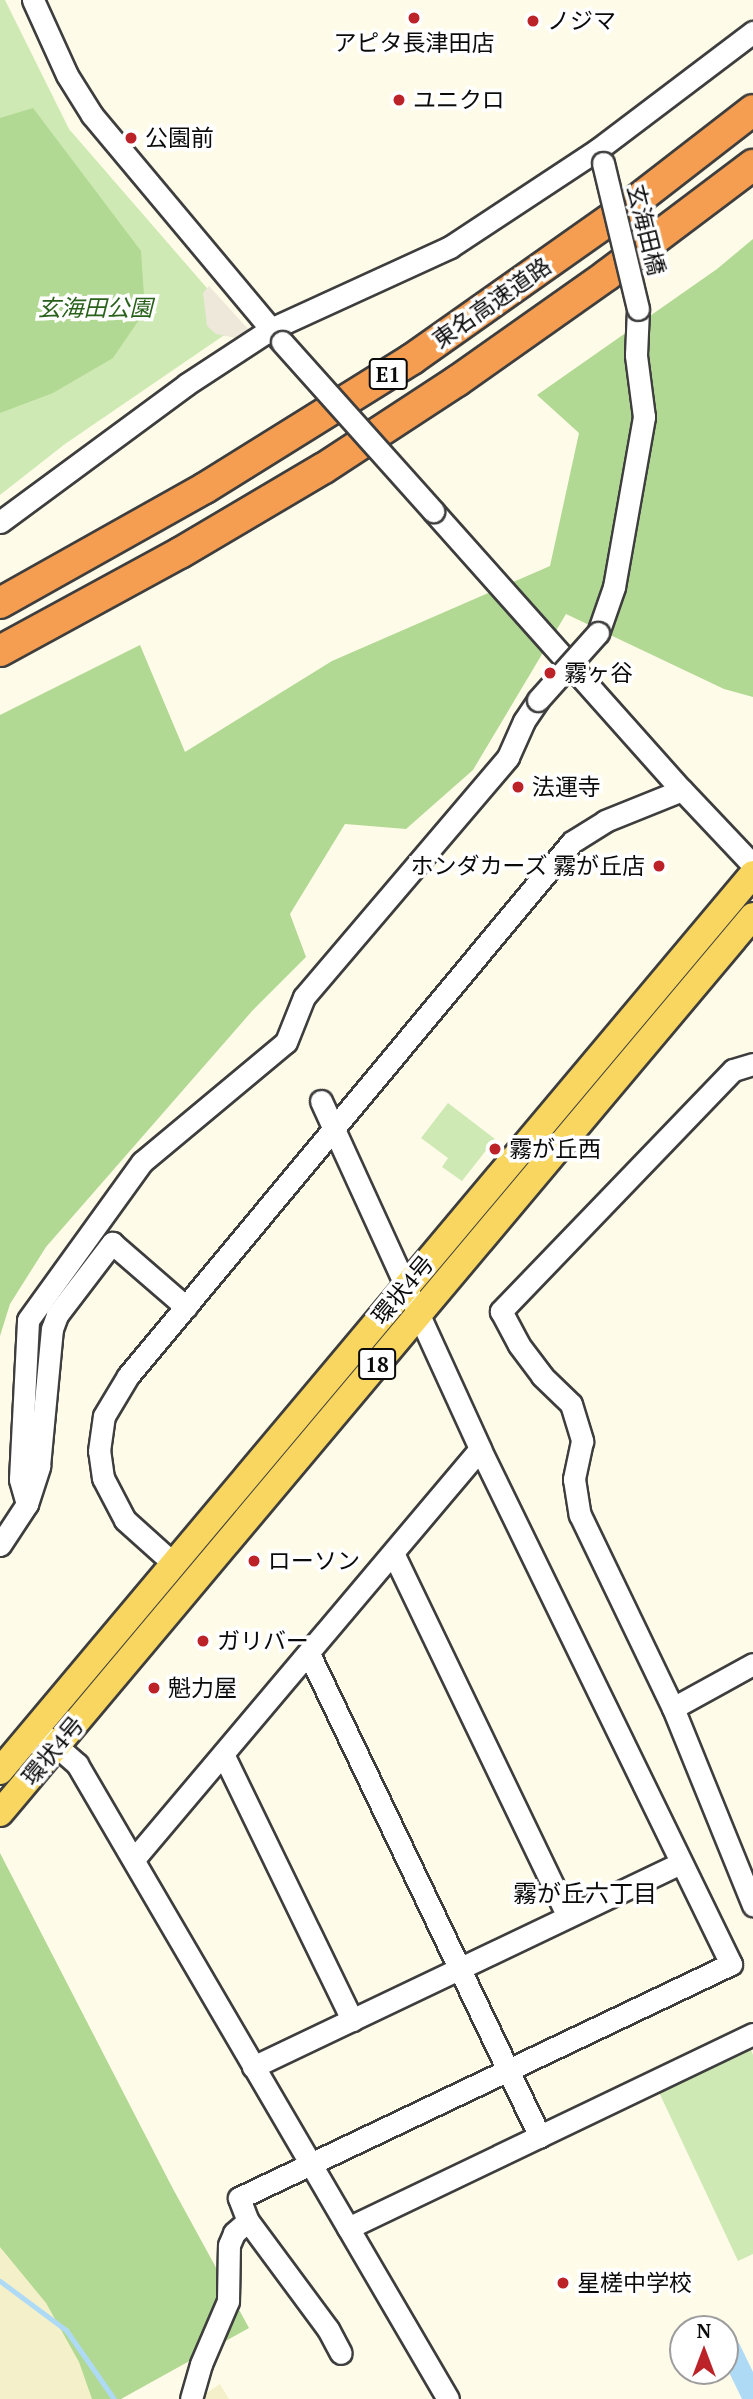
<!DOCTYPE html>
<html>
<head>
<meta charset="utf-8">
<style>
	body { margin:0 }
	#map { position:relative; width:753px; height:2399px; overflow:hidden; background:#fffbe9; font-family:"PT Serif","Noto Sans JP",serif }
	div>[style] { position:absolute }
	.farmland>* { inset:0; background:#f4f1ca }
	.green>* { inset:0; background:#cee9b4 }
	.forest>* { inset:0; background:#b2d993 }
	.plaza>* { inset:0; background:#ede8da }
	.water>* { inset:0; background:#aedaf6 }
	.stream>* { height:5px; margin:-2.5px; padding:0 2.5px; transform-origin:2.5px; border-radius:2.5px; background:#aedaf6 }
	.roads { filter:drop-shadow(2px 0 #3e3e3e) drop-shadow(-2px 0 #3e3e3e) drop-shadow(0 2px #3e3e3e) drop-shadow(0 -2px #3e3e3e) }
	.minor>* { height:21px; margin:-10.5px; padding:0 10.5px; transform-origin:10.5px; border-radius:10.5px; background:#fff }
	.major>* { height:26px; margin:-13px; padding:0 13px; transform-origin:13px; border-radius:13px; background:#f9d65f }
	.highway>* { height:30px; margin:-15px; padding:0 15px; transform-origin:15px; border-radius:15px; background:#f59e51 }
	.bridges { filter:drop-shadow(2px 0 #3e3e3e) drop-shadow(-2px 0 #3e3e3e) drop-shadow(0 2px #3e3e3e) drop-shadow(0 -2px #3e3e3e) }
	.minor-bridge>* { height:21px; margin:-10.5px; padding:0 10.5px; transform-origin:10.5px; border-radius:10.5px; background:#fff }
	.dots>* { width:19px; height:19px; translate:-50% -50%; box-sizing:border-box; border:4px solid #fff; border-radius:50% }
	span { translate:-50% -50%; white-space:nowrap; text-align:center; line-height:1.15; -webkit-text-stroke:7px #fff; paint-order:stroke }
	.shield-label span { padding:2px 5px; background:#fff; border:2px solid; border-radius:5px; -webkit-text-stroke-width:0 }
	.shield-label { font-size:21px; color:#0b0b0b; font-weight:700 }
	.poi-label { font-size:23px; color:#0b0b0b }
	.left { translate:0 -50%; text-align:left }
	.right { translate:-100% -50%; text-align:right }
	.street-label { font-size:23px; color:#0b0b0b }
	.park-label { font-size:23px; color:#2a621c; font-style:italic }
	.neighbourhood-label { font-size:24px; color:#0b0b0b }
	.north { position:absolute; left:669px; top:2315px; width:70px; height:70px; box-sizing:border-box; background:#fff; border:2px solid #9d9d9d; border-radius:50%; rotate:0deg; font-size:19px; font-weight:700; line-height:28px; text-align:center; color:#0b0b0b }
	.north::after { content:''; display:block; margin:auto; width:24px; height:32px; background:#bb2329; clip-path:polygon(50% 0,100% 100%,50% 72%,0 100%) }
</style>
</head>
<body>
<div id="map">
	<div class="farmland">
		<i style="clip-path:polygon(0 2228px,114px 2399px,0 2399px)"></i>
		<i style="clip-path:polygon(220px 2384px,229px 2399px,197px 2399px)"></i>
	</div>
	<div class="green">
		<i style="clip-path:polygon(0 0,5px 0,69px 129px,239px 325px,65px 444px,0 495px)"></i>
		<i style="clip-path:polygon(448px 1103px,495px 1139px,462px 1181px,442px 1167px,448px 1158px,421px 1138px)"></i>
		<i style="clip-path:polygon(749px 2045px,753px 2055px,753px 2254px,738px 2261px,657px 2088px)"></i>
	</div>
	<div class="forest">
		<i style="clip-path:polygon(33px 108px,141px 251px,145px 311px,113px 358px,53px 393px,0 413px,0 118px)"></i>
		<i style="clip-path:polygon(753px 239px,753px 697px,724px 689px,566px 614px,473px 770px,406px 829px,345px 824px,290px 914px,306px 957px,253px 1010px,46px 1247px,10px 1304px,0 1336px,0 715px,140px 645px,185px 752px,332px 661px,550px 566px,579px 433px,537px 395px,717px 269px)"></i>
		<i style="clip-path:polygon(0 1853px,172px 2187px,249px 2328px,121px 2399px,92px 2399px,79px 2362px,46px 2303px,0 2247px)"></i>
	</div>
	<div class="plaza">
		<i style="clip-path:polygon(209px 286px,248px 329px,241px 339px,216px 334px,207px 326px,203px 293px)"></i>
	</div>
	<div class="water">
		<i style="clip-path:polygon(739px 2343px,753px 2372px,753px 2399px,742px 2399px,725px 2364px,725px 2350px)"></i>
	</div>
	<div class="stream">
		<i style="left:0;top:2281px;width:82px;rotate:36.6deg"></i>
		<i style="left:66px;top:2330px;width:84px;rotate:55.2deg"></i>
	</div>
	<div class="roads">
		<div class="minor">
			<i style="left:33px;top:0;width:82px;rotate:65.6deg"></i>
			<i style="left:67px;top:75px;width:47px;rotate:58deg"></i>
			<i style="left:92px;top:115px;width:293px;rotate:50.1deg"></i>
			<i style="left:433px;top:511px;width:374px;rotate:48.3deg"></i>
			<i style="left:682px;top:790px;width:103px;rotate:46.6deg"></i>
			<i style="left:0;top:522px;width:232px;rotate:-36.4deg"></i>
			<i style="left:187px;top:384px;width:100px;rotate:-33.2deg"></i>
			<i style="left:271px;top:329px;width:197px;rotate:-24.6deg"></i>
			<i style="left:450px;top:247px;width:176px;rotate:-33.4deg"></i>
			<i style="left:597px;top:150px;width:196px;rotate:-37.1deg"></i>
			<i style="left:598px;top:633px;width:49px;rotate:-70.8deg"></i>
			<i style="left:614px;top:587px;width:173px;rotate:-80deg"></i>
			<i style="left:644px;top:417px;width:63px;rotate:-97.4deg"></i>
			<i style="left:636px;top:355px;width:46px;rotate:-87.5deg"></i>
			<i style="left:753px;top:1064px;width:21px;rotate:163deg"></i>
			<i style="left:733px;top:1070px;width:335px;rotate:133.9deg"></i>
			<i style="left:501px;top:1311px;width:38px;rotate:62deg"></i>
			<i style="left:519px;top:1345px;width:39px;rotate:53deg"></i>
			<i style="left:542px;top:1376px;width:40px;rotate:44deg"></i>
			<i style="left:571px;top:1404px;width:39px;rotate:73deg"></i>
			<i style="left:582px;top:1441px;width:39px;rotate:102deg"></i>
			<i style="left:574px;top:1479px;width:36px;rotate:81deg"></i>
			<i style="left:580px;top:1515px;width:214px;rotate:64.3deg"></i>
			<i style="left:673px;top:1708px;width:213px;rotate:67.9deg"></i>
			<i style="left:321px;top:1101px;width:383px;rotate:65.4deg"></i>
			<i style="left:480px;top:1449px;width:573px;rotate:64.02deg"></i>
			<i style="left:731px;top:1964px;width:545px;rotate:154.56deg"></i>
			<i style="left:239px;top:2198px;width:25px;rotate:69deg"></i>
			<i style="left:248px;top:2221px;width:134px;rotate:53.5deg"></i>
			<i style="left:328px;top:2329px;width:27px;rotate:62deg"></i>
			<i style="left:27px;top:1504px;width:40px;rotate:-72deg"></i>
			<i style="left:39px;top:1466px;width:138px;rotate:-84.6deg"></i>
			<i style="left:52px;top:1329px;width:15px;rotate:-70deg"></i>
			<i style="left:57px;top:1315px;width:91px;rotate:-52.6deg"></i>
			<i style="left:112px;top:1243px;width:98px;rotate:40.9deg"></i>
			<i style="left:0;top:1545px;width:49px;rotate:-56.6deg"></i>
			<i style="left:27px;top:1504px;width:26px;rotate:-106deg"></i>
			<i style="left:20px;top:1479px;width:159px;rotate:-87.1deg"></i>
			<i style="left:28px;top:1320px;width:195px;rotate:-54.2deg"></i>
			<i style="left:142px;top:1162px;width:187px;rotate:-39.8deg"></i>
			<i style="left:286px;top:1042px;width:48px;rotate:-68.2deg"></i>
			<i style="left:304px;top:997px;width:315px;rotate:-49.6deg"></i>
			<i style="left:508px;top:757px;width:39px;rotate:-66deg"></i>
			<i style="left:524px;top:721px;width:25px;rotate:-56deg"></i>
			<i style="left:393px;top:1553px;width:403px;rotate:64.3deg"></i>
			<i style="left:174px;top:1564px;width:66px;rotate:-138.1deg"></i>
			<i style="left:125px;top:1520px;width:47px;rotate:-117.6deg"></i>
			<i style="left:103px;top:1478px;width:27px;rotate:-98deg"></i>
			<i style="left:99px;top:1451px;width:35px;rotate:-82deg"></i>
			<i style="left:104px;top:1416px;width:47px;rotate:-59deg"></i>
			<i style="left:128px;top:1376px;width:694px;rotate:-50.26deg"></i>
			<i style="left:572px;top:842px;width:39px;rotate:-32deg"></i>
			<i style="left:605px;top:821px;width:83px;rotate:-21.9deg"></i>
			<i style="left:309px;top:1654px;width:535px;rotate:64.44deg"></i>
			<i style="left:673px;top:1708px;width:91px;rotate:-28.8deg"></i>
			<i style="left:45px;top:1736px;width:43px;rotate:41.2deg"></i>
			<i style="left:77px;top:1764px;width:735px;rotate:59.7deg"></i>
			<i style="left:223px;top:1754px;width:296px;rotate:64.1deg"></i>
			<i style="left:134px;top:1859px;width:536px;rotate:-49.84deg"></i>
			<i style="left:253px;top:2067px;width:473px;rotate:-25.5deg"></i>
			<i style="left:348px;top:2228px;width:449px;rotate:-25.6deg"></i>
			<i style="left:191px;top:2399px;width:36px;rotate:-74deg"></i>
			<i style="left:201px;top:2364px;width:69px;rotate:-66.8deg"></i>
			<i style="left:228px;top:2301px;width:56px;rotate:-89deg"></i>
			<i style="left:229px;top:2245px;width:13px;rotate:-67deg"></i>
			<i style="left:234px;top:2233px;width:18px;rotate:-41deg"></i>
		</div>
		<div class="major">
			<i style="left:0;top:1771px;width:1171px;rotate:-49.99deg"></i>
			<i style="left:0;top:1813px;width:1171px;rotate:-49.99deg"></i>
		</div>
		<div class="highway">
			<i style="left:0;top:603px;width:235px;rotate:-29.3deg"></i>
			<i style="left:205px;top:488px;width:244px;rotate:-31.9deg"></i>
			<i style="left:412px;top:359px;width:269px;rotate:-35.2deg"></i>
			<i style="left:632px;top:204px;width:153px;rotate:-37.8deg"></i>
			<i style="left:0;top:651px;width:205px;rotate:-28.6deg"></i>
			<i style="left:180px;top:553px;width:167px;rotate:-30.6deg"></i>
			<i style="left:324px;top:468px;width:159px;rotate:-33.2deg"></i>
			<i style="left:457px;top:381px;width:184px;rotate:-35.2deg"></i>
			<i style="left:607px;top:275px;width:183px;rotate:-37deg"></i>
		</div>
	</div>
	<div class="bridges">
		<div class="minor-bridge">
			<i style="left:603px;top:163px;width:150px;rotate:76.5deg"></i>
			<i style="left:282px;top:342px;width:227px;rotate:48.2deg"></i>
			<i style="left:538px;top:700px;width:90px;rotate:-48.2deg"></i>
		</div>
	</div>
	<div class="dots">
		<i style="left:414px;top:18px;background:#bb2329"></i>
		<i style="left:533px;top:21px;background:#bb2329"></i>
		<i style="left:399px;top:100px;background:#bb2329"></i>
		<i style="left:131px;top:138px;background:#bb2329"></i>
		<i style="left:550px;top:673px;background:#bb2329"></i>
		<i style="left:518px;top:787px;background:#bb2329"></i>
		<i style="left:659px;top:866px;background:#bb2329"></i>
		<i style="left:495px;top:1149px;background:#bb2329"></i>
		<i style="left:254px;top:1561px;background:#bb2329"></i>
		<i style="left:203px;top:1641px;background:#bb2329"></i>
		<i style="left:154px;top:1688px;background:#bb2329"></i>
		<i style="left:563px;top:2283px;background:#bb2329"></i>
	</div>
	<div class="shield-label">
		<span style="left:388px;top:374px">E1</span>
		<span style="left:377px;top:1364px">18</span>
	</div>
	<div class="poi-label">
		<span class="left" style="left:547px;top:21px">ノジマ</span>
		<span style="left:414px;top:43px">アピタ長津田店</span>
		<span class="left" style="left:413px;top:100px">ユニクロ</span>
		<span class="left" style="left:145px;top:138px">公園前</span>
		<span class="left" style="left:564px;top:673px">霧ヶ谷</span>
		<span class="left" style="left:532px;top:787px">法運寺</span>
		<span class="right" style="left:645px;top:866px">ホンダカーズ 霧が丘店</span>
		<span class="left" style="left:509px;top:1149px">霧が丘西</span>
		<span class="left" style="left:268px;top:1561px">ローソン</span>
		<span class="left" style="left:217px;top:1641px">ガリバー</span>
		<span class="left" style="left:168px;top:1688px">魁力屋</span>
		<span class="left" style="left:577px;top:2283px">星槎中学校</span>
	</div>
	<div class="street-label">
		<span style="left:646px;top:230px;rotate:76deg">玄海田橋</span>
		<span style="left:492px;top:303px;rotate:-35deg">東名高速道路</span>
		<span style="left:403px;top:1290px;rotate:-50deg">環状4号</span>
		<span style="left:53px;top:1751px;rotate:-50deg">環状4号</span>
	</div>
	<div class="park-label">
		<span style="left:95px;top:308px">玄海田公園</span>
	</div>
	<div class="neighbourhood-label">
		<span style="left:585px;top:1894px">霧が丘六丁目</span>
	</div>
	<div class="north">N</div>
</div>
</body>
</html>
